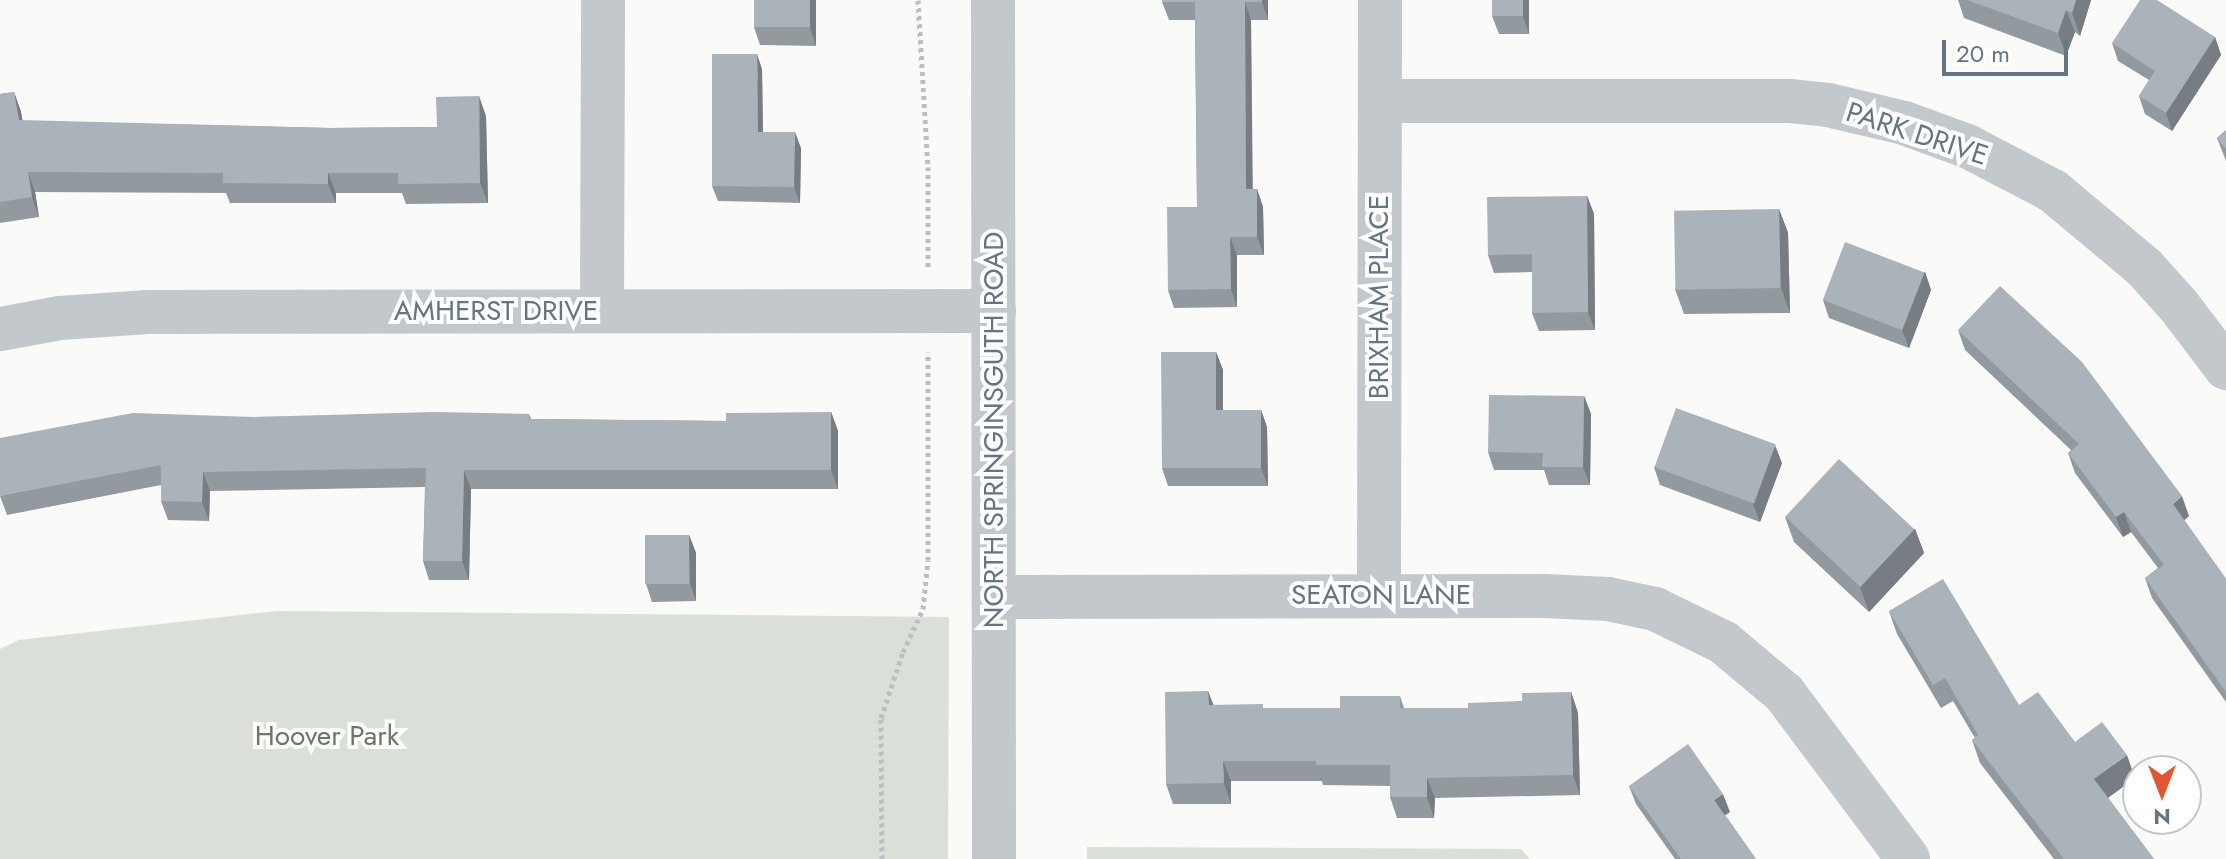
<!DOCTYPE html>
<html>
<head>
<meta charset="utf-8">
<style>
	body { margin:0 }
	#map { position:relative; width:2226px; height:859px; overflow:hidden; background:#fafaf8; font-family:Jost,sans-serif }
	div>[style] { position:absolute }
	.green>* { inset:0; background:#dadfd7 }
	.path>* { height:5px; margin-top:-2.5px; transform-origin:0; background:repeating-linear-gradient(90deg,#bbbfc2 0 4px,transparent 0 8px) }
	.minor>* { height:44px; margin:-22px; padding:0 22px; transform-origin:22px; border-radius:22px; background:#c3c8cc }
	.wall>* { inset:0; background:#929a9f }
	.shaded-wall>* { inset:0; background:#777d82 }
	.building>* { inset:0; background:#aab3b9; transform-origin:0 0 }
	span { translate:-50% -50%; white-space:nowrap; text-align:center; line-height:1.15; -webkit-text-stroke:8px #fff; paint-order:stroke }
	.street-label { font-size:28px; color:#657683 }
	.park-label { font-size:28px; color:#687a64 }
	.north { position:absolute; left:2122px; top:755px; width:80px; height:80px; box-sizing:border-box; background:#fff; border:2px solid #c1c8cd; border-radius:50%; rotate:180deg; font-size:22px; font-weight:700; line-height:32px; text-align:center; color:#657683 }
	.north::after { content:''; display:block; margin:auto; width:28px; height:36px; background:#e4572e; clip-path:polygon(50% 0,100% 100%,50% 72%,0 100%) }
	.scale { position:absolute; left:1942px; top:40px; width:126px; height:36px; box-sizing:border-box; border:4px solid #657683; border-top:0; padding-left:10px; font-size:24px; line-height:28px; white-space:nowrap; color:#657683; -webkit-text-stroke:6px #fff; paint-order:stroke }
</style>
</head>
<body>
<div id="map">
	<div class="green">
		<i style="clip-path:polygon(277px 611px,949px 617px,948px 859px,0 859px,0 649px,19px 640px)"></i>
		<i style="clip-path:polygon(1087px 847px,1521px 849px,1530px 859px,1087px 859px)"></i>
	</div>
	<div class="path">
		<i style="left:918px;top:0;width:167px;rotate:86.6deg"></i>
		<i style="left:928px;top:167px;width:103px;rotate:90deg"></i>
		<i style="left:882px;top:859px;width:141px;rotate:-90.4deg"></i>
		<i style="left:881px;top:718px;width:70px;rotate:-71.6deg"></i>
		<i style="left:903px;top:652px;width:47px;rotate:-65.1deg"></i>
		<i style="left:923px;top:609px;width:49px;rotate:-84.2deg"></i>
		<i style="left:928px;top:560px;width:208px;rotate:-90deg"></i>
	</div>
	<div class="minor">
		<i style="left:993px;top:0;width:859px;rotate:89.93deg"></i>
		<i style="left:1380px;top:101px;width:410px"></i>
		<i style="left:1790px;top:101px;width:38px;rotate:6deg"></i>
		<i style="left:1828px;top:105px;width:78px;rotate:13.3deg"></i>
		<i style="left:1904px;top:123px;width:67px;rotate:20.1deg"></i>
		<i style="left:1967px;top:146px;width:97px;rotate:27.6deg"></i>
		<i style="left:2053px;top:191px;width:119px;rotate:39.9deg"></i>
		<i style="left:2144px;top:267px;width:52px;rotate:48.1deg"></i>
		<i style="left:2179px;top:306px;width:78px;rotate:52.8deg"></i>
		<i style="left:602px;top:311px;width:311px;rotate:-89.8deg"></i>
		<i style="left:0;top:329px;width:61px;rotate:-10.4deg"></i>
		<i style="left:60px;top:318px;width:88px;rotate:-3.9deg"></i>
		<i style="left:148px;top:312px;width:846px;rotate:-0.07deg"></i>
		<i style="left:1379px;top:594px;width:594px;rotate:-89.9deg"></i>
		<i style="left:994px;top:597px;width:550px;rotate:-0.1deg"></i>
		<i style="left:1544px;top:596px;width:64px;rotate:2.7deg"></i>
		<i style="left:1608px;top:599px;width:48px;rotate:12deg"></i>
		<i style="left:1655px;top:609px;width:76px;rotate:25.9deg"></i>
		<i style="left:1723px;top:642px;width:80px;rotate:39.9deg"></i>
		<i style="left:1784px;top:693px;width:207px;rotate:53.2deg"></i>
	</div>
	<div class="wall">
		<i style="clip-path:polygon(816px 0,816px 46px,760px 45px,754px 27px)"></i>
		<i style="clip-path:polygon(1268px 0,1268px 20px,1251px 20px,1252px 189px,1257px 189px,1263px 207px,1264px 255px,1237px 255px,1237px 307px,1174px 308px,1168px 290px,1197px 207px,1195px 20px,1169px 20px,1162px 2px)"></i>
		<i style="clip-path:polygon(1529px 0,1529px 34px,1499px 34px,1492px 16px)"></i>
		<i style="clip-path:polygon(1958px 0,2091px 0,2080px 36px,2075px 32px,2066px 56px,1964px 18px)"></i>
		<i style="clip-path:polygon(2215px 37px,2221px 55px,2172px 131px,2145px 114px,2139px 96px,2149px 80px,2118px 61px,2112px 43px)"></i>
		<i style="clip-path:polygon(762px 69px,763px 132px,801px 148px,800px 203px,718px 201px,712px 186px)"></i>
		<i style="clip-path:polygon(14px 92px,21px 112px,22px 121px,329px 128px,437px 127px,486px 116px,488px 203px,406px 204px,402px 193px,336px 193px,336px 203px,230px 203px,226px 193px,35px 192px,39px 217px,0 223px,0 94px)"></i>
		<i style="clip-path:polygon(2226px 130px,2226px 161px,2217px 138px)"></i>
		<i style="clip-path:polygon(1587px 196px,1594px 214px,1595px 330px,1539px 331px,1532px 313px,1532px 272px,1494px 273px,1488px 255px)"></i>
		<i style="clip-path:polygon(1779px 209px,1788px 233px,1790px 313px,1684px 314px,1675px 289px)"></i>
		<i style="clip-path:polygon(1925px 272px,1931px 290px,1909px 348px,1829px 318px,1823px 300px)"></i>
		<i style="clip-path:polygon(1958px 330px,2189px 516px,2184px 520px,2226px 579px,2226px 702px,2152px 598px,2145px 578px,2158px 568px,2131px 532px,2123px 537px,2075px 473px,2068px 453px,2071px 450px,1965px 350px)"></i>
		<i style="clip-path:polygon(1216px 352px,1223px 370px,1223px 410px,1261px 410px,1267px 427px,1268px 486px,1168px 486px,1162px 468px)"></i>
		<i style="clip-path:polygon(1584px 396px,1591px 414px,1590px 485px,1549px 485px,1544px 470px,1494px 470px,1488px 452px)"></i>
		<i style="clip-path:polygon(831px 412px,838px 431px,838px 489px,471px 489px,469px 580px,429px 580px,423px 561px,425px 487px,210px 491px,209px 521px,168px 520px,161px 501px,161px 485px,7px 515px,0 496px,254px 417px,529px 414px,531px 419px,726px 421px)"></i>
		<i style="clip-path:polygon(1782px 463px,1760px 522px,1660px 485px,1654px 467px)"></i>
		<i style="clip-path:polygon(1785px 517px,1915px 529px,1924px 553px,1869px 612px,1794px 542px)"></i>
		<i style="clip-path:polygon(689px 535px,696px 553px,696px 601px,652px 602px,646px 584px)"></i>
		<i style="clip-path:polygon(1889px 611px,2019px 705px,2075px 742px,2135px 778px,2108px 798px,2154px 859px,2054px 859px,1980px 763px,1972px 740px,1975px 738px,1953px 701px,1941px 708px,1897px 634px)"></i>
		<i style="clip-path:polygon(1208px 691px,1213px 705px,1264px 708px,1340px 708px,1400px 696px,1404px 708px,1468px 708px,1522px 701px,1571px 692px,1578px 713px,1580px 795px,1435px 798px,1434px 818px,1397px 818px,1390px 797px,1390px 786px,1323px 785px,1322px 781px,1231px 781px,1231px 804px,1173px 804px,1166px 784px)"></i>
		<i style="clip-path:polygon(1629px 786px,1730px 812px,1725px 815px,1756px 859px,1675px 859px,1636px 804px)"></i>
	</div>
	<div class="shaded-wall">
		<i style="clip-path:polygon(810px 0,816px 0,816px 46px,810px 28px)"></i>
		<i style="clip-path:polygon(1262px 0,1268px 0,1268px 20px,1262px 2px)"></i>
		<i style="clip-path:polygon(1523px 0,1529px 0,1529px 34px,1523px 16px)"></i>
		<i style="clip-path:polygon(2076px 0,2091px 0,2080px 36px,2072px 13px)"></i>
		<i style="clip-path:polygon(1245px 2px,1251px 20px,1253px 207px,1246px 189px)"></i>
		<i style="clip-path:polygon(2066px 10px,2075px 32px,2066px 56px,2058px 33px)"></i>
		<i style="clip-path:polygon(2215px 37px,2221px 55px,2172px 131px,2166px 113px)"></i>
		<i style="clip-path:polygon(757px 54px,762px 69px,763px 147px,758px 132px)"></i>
		<i style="clip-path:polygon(14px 92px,21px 112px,26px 140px,19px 120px)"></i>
		<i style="clip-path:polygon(479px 96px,486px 116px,488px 203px,480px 183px)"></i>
		<i style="clip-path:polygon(795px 132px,801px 148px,800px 203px,794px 187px)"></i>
		<i style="clip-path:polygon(28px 172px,35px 192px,39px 217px,32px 197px)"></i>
		<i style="clip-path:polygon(328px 173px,336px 193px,336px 203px,328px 184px)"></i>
		<i style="clip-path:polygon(1257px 189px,1263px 207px,1264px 255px,1257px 237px)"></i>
		<i style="clip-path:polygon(1587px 196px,1594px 214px,1595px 330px,1588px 312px)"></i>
		<i style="clip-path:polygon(1779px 209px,1788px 233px,1790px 313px,1781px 288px)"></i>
		<i style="clip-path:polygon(1230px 237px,1237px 255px,1237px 307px,1231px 289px)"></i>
		<i style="clip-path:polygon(1925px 272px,1931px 290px,1909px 348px,1902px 330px)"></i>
		<i style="clip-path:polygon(1216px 352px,1223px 370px,1223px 427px,1216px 410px)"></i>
		<i style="clip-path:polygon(1584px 396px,1591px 414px,1590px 485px,1583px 467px)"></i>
		<i style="clip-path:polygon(1261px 410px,1267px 427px,1268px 486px,1261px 468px)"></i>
		<i style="clip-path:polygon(831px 412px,838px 431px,838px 489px,831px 470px)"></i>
		<i style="clip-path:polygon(1775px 445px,1782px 463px,1760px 522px,1753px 504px)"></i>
		<i style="clip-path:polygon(464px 470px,471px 489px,469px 580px,462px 561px)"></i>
		<i style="clip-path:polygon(203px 472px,210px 491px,209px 521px,202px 502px)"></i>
		<i style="clip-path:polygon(2182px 496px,2189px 516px,2180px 524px,2173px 504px)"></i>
		<i style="clip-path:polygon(2124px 512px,2131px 532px,2123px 537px,2116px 517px)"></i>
		<i style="clip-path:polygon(1915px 529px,1924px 553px,1869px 612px,1860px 587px)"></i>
		<i style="clip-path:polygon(689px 535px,696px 553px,696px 601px,690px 583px)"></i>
		<i style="clip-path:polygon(1208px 691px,1216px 711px,1209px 705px)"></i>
		<i style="clip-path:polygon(1571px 692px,1578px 713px,1580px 795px,1573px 775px)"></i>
		<i style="clip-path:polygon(2127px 755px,2135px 778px,2102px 802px,2094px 779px)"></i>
		<i style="clip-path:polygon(1223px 761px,1231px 781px,1231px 804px,1224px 783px)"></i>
		<i style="clip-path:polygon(1427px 778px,1435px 798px,1434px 818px,1427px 797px)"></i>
		<i style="clip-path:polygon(1723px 794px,1730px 812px,1721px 818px,1714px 800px)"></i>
	</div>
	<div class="building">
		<i style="left:754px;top:0;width:56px;height:27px"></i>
		<i style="clip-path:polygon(1162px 0,1262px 0,1262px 2px,1245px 2px,1246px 189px,1257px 189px,1257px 237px,1230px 237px,1231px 289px,1168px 290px,1167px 207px,1197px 207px,1195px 2px,1162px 2px)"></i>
		<i style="left:1492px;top:0;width:31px;height:16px"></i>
		<i style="clip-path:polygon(1967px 0,2076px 0,2072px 13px,2066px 10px,2058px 33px)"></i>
		<i style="clip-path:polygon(2140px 0,2157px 0,2215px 37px,2166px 113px,2139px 96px,2155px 71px,2112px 43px)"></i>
		<i style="clip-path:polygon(712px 54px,757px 54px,758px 132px,795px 132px,794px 187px,712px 186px)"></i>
		<i style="clip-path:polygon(14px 92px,19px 120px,329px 128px,437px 127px,436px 97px,479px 96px,480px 183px,398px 184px,398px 173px,328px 173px,328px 184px,223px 183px,223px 173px,28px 172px,32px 197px,0 202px,0 94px)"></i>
		<i style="clip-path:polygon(2226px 130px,2226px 149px,2217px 138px)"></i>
		<i style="clip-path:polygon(1587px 196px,1588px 312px,1532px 313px,1532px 254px,1488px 255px,1487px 197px)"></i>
		<i style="left:1779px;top:209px;width:79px;height:105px;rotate:89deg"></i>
		<i style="left:1845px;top:242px;width:85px;height:62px;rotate:21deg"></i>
		<i style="clip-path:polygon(2000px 286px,2082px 362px,2182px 496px,2173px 504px,2226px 579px,2226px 692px,2145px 578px,2164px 565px,2124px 512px,2116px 517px,2068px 453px,2079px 444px,1958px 330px)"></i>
		<i style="clip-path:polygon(1161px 352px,1216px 352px,1216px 410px,1261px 410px,1261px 468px,1162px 468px)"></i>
		<i style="clip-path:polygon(1489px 395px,1584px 396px,1583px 467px,1542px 467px,1543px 453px,1488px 452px)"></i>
		<i style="left:1676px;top:408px;width:106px;height:63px;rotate:20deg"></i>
		<i style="clip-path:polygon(434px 412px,529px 414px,529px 419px,726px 421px,726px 413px,831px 412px,831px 470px,464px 470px,462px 561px,423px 561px,426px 468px,203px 472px,202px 502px,161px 501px,161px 465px,0 496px,0 438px,133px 413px,254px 417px)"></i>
		<i style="left:1839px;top:459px;width:103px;height:79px;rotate:43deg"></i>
		<i style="left:645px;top:535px;width:44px;height:49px"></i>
		<i style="clip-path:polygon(1943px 579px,2019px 705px,2038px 692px,2075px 742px,2102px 722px,2127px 755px,2094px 779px,2154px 859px,2064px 859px,1972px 740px,1978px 735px,1945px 678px,1933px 685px,1889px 611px)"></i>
		<i style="clip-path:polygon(1208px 691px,1209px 705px,1263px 704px,1263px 708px,1340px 708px,1340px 696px,1400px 696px,1400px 708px,1468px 708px,1468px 703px,1522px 701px,1522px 693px,1571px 692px,1573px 775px,1427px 778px,1427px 797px,1390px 797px,1390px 765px,1316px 765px,1316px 761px,1223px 761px,1224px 783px,1166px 784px,1165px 692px)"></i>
		<i style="clip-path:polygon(1688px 744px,1723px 794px,1714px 800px,1756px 859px,1681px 859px,1629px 786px)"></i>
	</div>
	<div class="street-label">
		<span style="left:1917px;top:134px;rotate:18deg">PARK DRIVE</span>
		<span style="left:1379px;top:297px;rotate:-90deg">BRIXHAM PLACE</span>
		<span style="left:496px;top:311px">AMHERST DRIVE</span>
		<span style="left:994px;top:430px;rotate:-90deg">NORTH SPRINGINSGUTH ROAD</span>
		<span style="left:1381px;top:595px">SEATON LANE</span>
	</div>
	<div class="park-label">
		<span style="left:327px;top:736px">Hoover Park</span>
	</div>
	<div class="north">N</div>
	<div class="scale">20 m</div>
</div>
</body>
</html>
